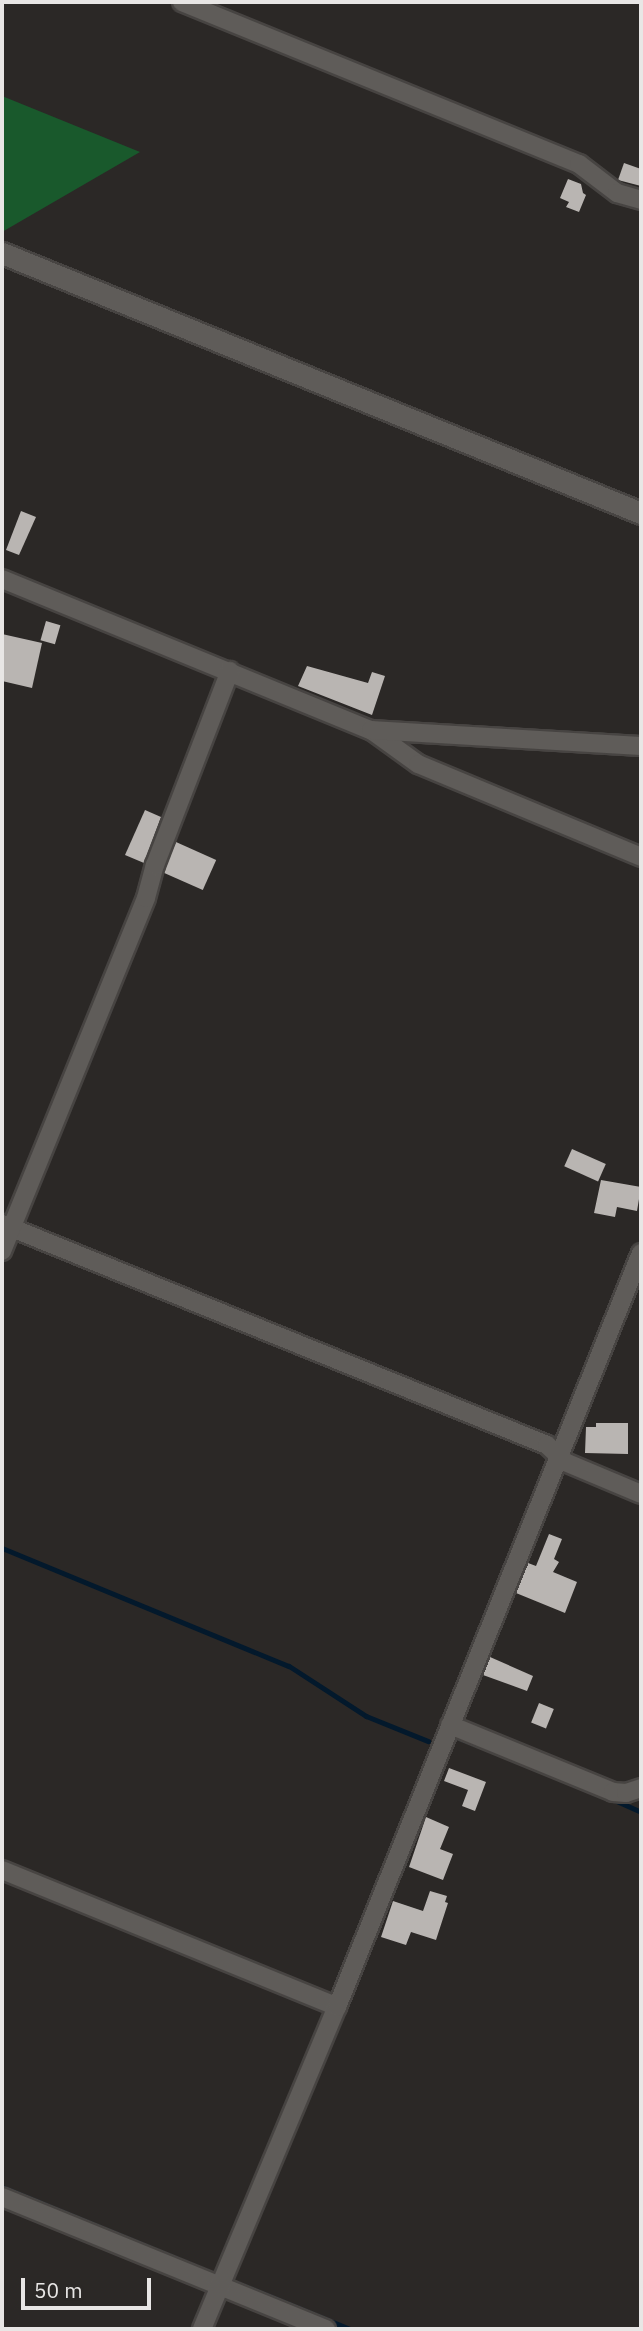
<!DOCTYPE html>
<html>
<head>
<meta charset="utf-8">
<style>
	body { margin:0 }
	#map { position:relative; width:643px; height:2331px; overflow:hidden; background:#2b2826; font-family:"IBM Plex Sans",sans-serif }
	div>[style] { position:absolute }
	.green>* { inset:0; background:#19592c }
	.stream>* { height:5px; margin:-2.5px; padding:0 2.5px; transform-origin:2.5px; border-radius:2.5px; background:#03192c }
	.building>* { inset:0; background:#b9b5b2; transform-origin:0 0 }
	.roads { filter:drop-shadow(2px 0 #474442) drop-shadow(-2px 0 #474442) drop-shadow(0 2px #474442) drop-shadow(0 -2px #474442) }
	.minor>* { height:18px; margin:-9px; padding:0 9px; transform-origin:9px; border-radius:9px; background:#5f5c59 }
	.tertiary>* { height:21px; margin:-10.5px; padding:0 10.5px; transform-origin:10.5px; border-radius:10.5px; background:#5f5c59 }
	span { translate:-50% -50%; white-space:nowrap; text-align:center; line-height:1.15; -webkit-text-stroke:7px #2b2826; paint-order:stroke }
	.frame { position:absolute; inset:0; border:4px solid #e8e6e5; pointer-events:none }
	.scale { position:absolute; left:21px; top:2278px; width:130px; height:32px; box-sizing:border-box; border:4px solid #e8e6e5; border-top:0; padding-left:9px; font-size:21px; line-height:24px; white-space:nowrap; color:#e8e6e5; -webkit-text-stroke:5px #2b2826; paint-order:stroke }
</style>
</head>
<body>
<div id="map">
	<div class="green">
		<i style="clip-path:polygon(2px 96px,140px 152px,2px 232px)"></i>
	</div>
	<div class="stream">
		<i style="left:2px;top:1548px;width:310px;rotate:22.4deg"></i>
		<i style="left:289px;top:1666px;width:92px;rotate:33deg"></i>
		<i style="left:366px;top:1716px;width:67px;rotate:22deg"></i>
		<i style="left:459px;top:1738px;width:18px;rotate:22deg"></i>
		<i style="left:612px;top:1799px;width:32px;rotate:24deg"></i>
		<i style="left:2px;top:2187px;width:229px;rotate:22.3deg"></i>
		<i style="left:237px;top:2283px;width:122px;rotate:22.2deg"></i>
	</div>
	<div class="building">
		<i style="clip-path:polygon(624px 163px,641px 169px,641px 186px,618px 180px)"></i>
		<i style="clip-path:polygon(568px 179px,581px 184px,583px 193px,586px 195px,579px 212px,566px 207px,569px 202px,560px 198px)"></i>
		<i style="clip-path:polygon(21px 511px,36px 517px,19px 555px,6px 550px)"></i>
		<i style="left:46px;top:621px;width:15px;height:20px;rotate:16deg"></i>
		<i style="clip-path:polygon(2px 634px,42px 643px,32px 688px,2px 681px)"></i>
		<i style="clip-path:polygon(307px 666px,368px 683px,372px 672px,385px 676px,372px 715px,298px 686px)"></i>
		<i style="clip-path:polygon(145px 810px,161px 817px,144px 863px,125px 855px)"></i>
		<i style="left:176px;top:842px;width:44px;height:33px;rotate:24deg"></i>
		<i style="left:572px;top:1149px;width:37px;height:19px;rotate:24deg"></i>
		<i style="clip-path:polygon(601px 1180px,641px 1187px,637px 1211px,617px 1207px,615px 1217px,594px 1213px)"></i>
		<i style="clip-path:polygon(596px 1423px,628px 1423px,628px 1454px,585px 1453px,586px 1427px,596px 1427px)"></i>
		<i style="clip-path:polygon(549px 1534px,562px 1539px,554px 1559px,559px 1562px,553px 1572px,577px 1582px,565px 1613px,516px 1593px,528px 1563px,536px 1566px)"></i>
		<i style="clip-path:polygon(490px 1657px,533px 1676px,527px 1691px,483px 1675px)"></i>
		<i style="left:539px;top:1703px;width:16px;height:21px;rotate:22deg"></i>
		<i style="clip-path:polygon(449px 1768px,486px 1782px,475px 1811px,462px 1806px,468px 1790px,444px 1781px)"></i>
		<i style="clip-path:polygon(426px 1817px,449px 1827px,440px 1849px,453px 1854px,443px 1880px,409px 1867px)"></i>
		<i style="clip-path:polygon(430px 1891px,447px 1896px,445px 1902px,448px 1903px,436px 1940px,411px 1932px,406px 1945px,381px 1937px,393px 1901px,423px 1911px)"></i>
	</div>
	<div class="roads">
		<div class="minor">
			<i style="left:182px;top:2px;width:429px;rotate:22.2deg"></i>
			<i style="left:579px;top:164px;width:48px;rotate:37.3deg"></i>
			<i style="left:617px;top:193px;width:25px;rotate:16deg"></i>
			<i style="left:2px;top:579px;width:399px;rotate:22.3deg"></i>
			<i style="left:371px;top:730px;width:58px;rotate:35.9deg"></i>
			<i style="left:418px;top:764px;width:242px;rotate:22.6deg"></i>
			<i style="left:371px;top:730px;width:270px;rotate:3.4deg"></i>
			<i style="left:2px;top:1224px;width:588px;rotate:22.07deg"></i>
			<i style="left:547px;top:1445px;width:25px;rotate:43deg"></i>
			<i style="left:565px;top:1462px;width:82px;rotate:22.8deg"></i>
			<i style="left:2px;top:1251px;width:381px;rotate:-67.8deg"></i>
			<i style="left:146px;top:898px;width:34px;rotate:-75deg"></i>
			<i style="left:155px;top:865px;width:208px;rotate:-68.9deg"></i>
			<i style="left:450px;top:1725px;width:176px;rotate:22.3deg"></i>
			<i style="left:613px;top:1792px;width:13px;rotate:4deg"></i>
			<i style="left:626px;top:1793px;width:16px;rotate:-18deg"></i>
			<i style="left:2px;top:1870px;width:362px;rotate:22.2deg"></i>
			<i style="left:2px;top:2197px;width:350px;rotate:22.2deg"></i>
			<i style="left:202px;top:2329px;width:349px;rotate:-67.3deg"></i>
			<i style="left:337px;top:2007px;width:813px;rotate:-68.04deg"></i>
		</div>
		<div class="tertiary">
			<i style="left:2px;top:253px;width:690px;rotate:22.14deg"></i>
		</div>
	</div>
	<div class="frame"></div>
	<div class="scale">50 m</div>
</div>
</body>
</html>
